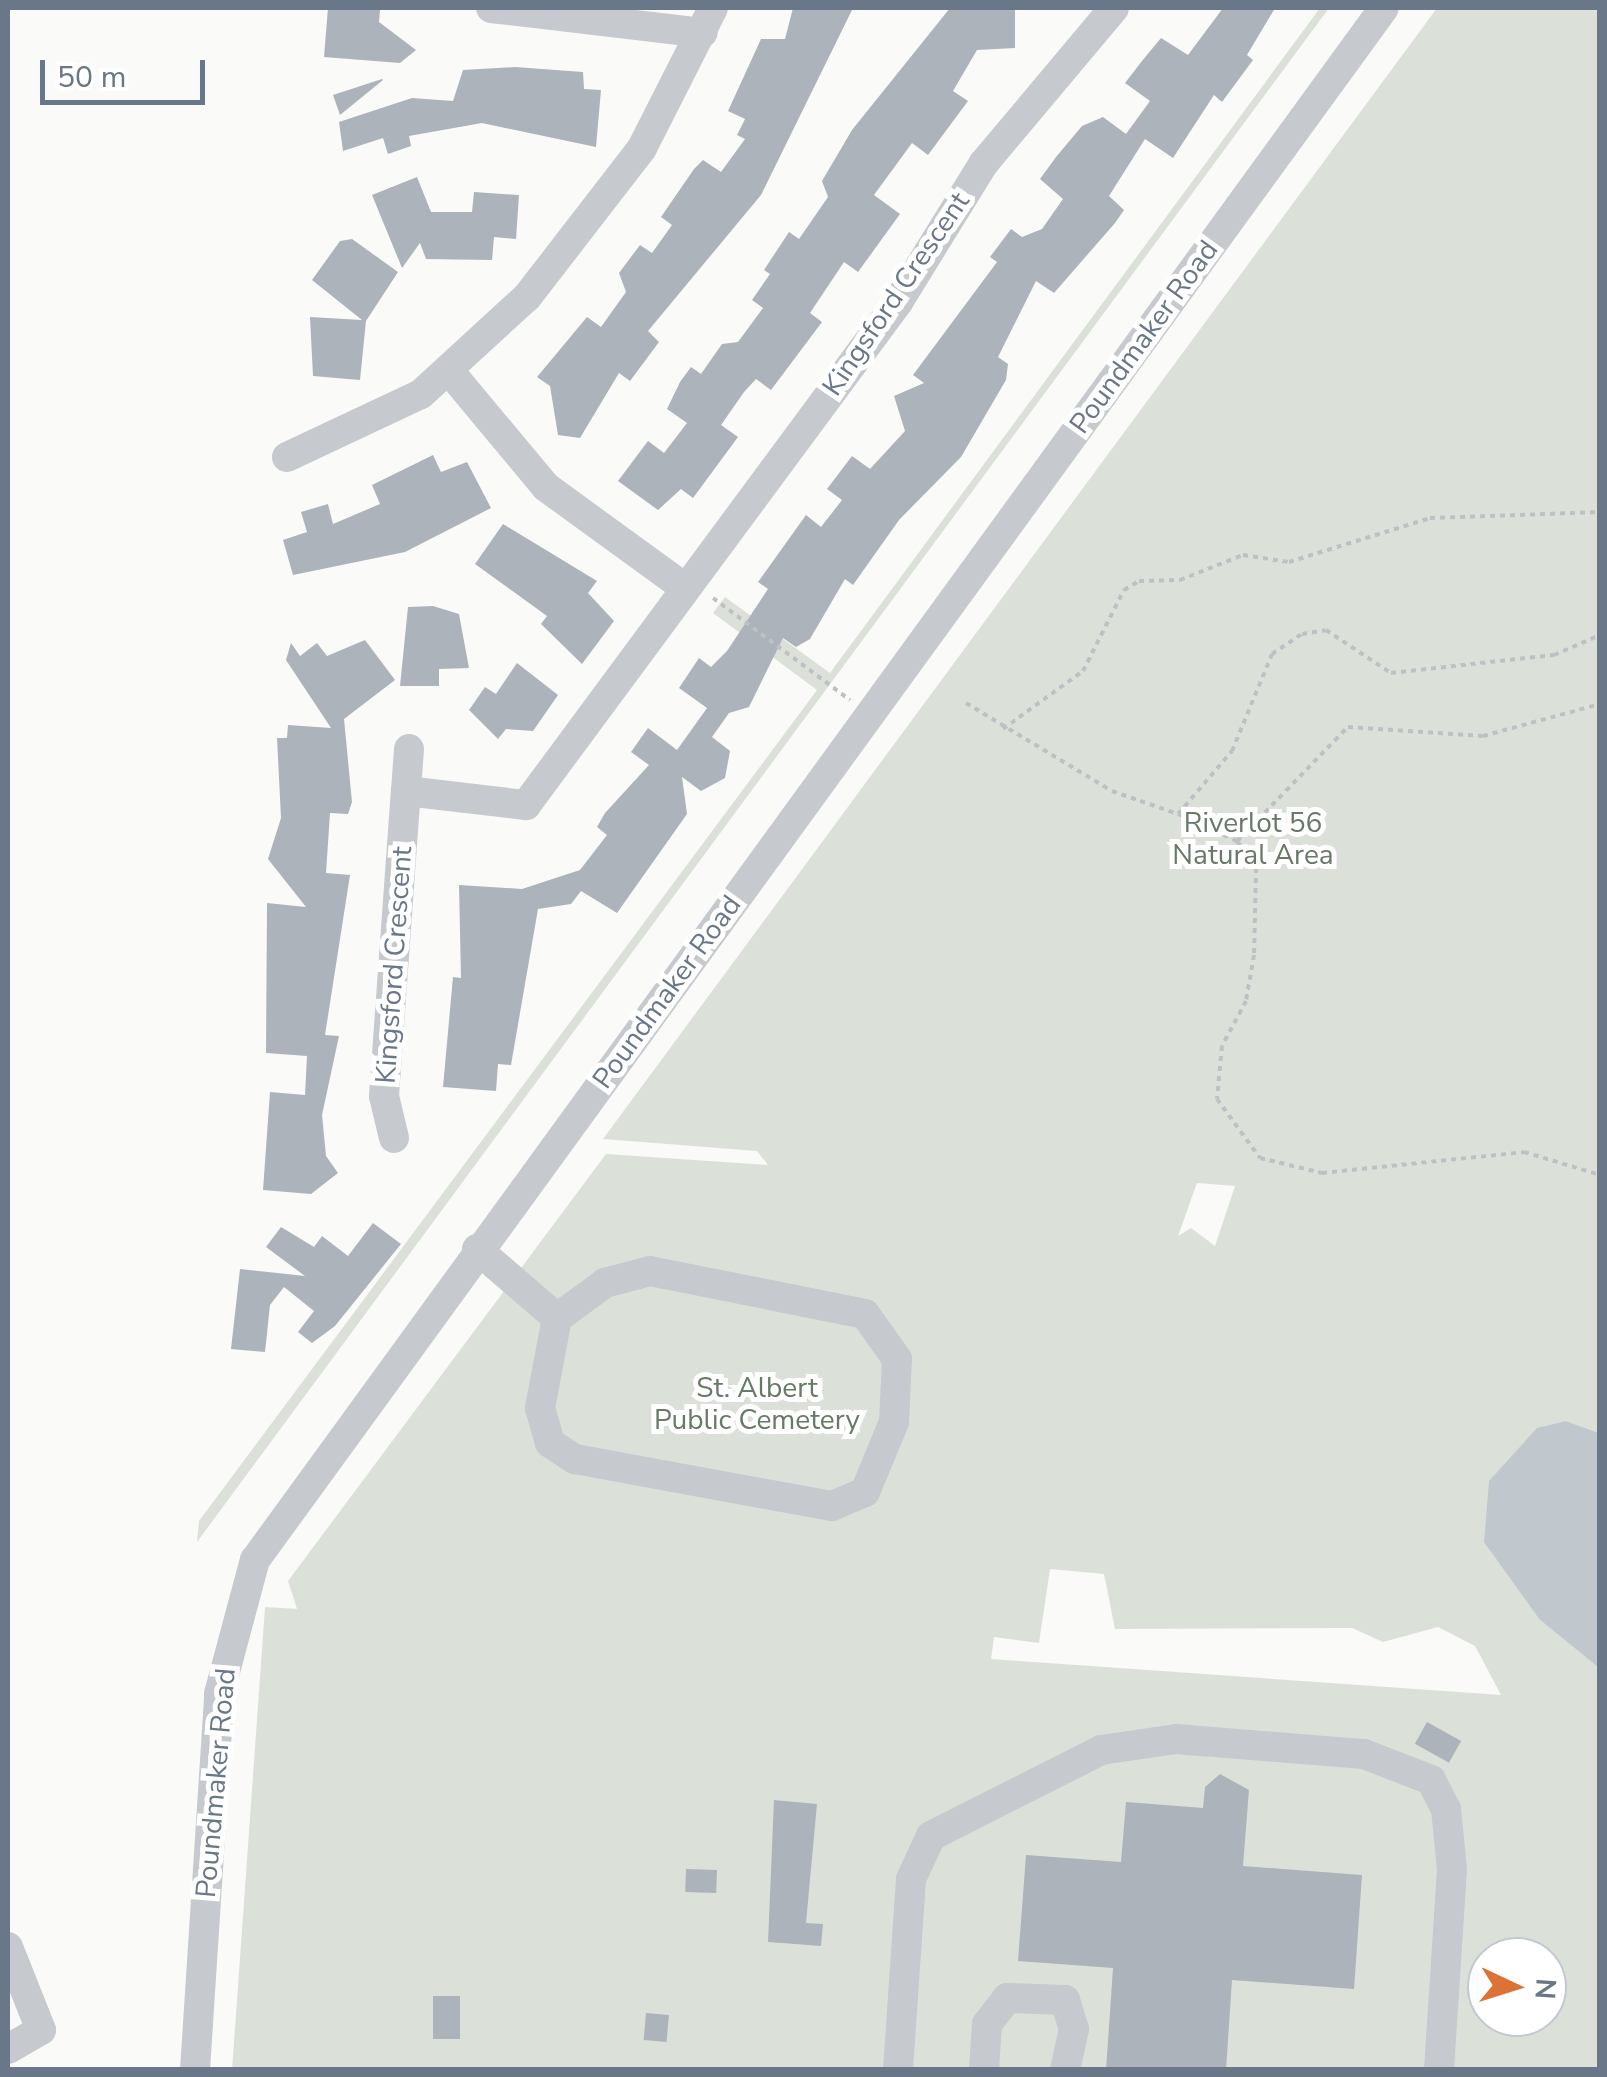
<!DOCTYPE html>
<html>
<head>
<meta charset="utf-8">
<style>
	body { margin:0 }
	#map { position:relative; width:1607px; height:2077px; overflow:hidden; background:#fafaf8; font-family:"Nunito Sans",sans-serif }
	div>[style] { position:absolute }
	.green>* { inset:0; background:#dbe1d9 }
	.water>* { inset:0; background:#c0c8ce }
	.building>* { inset:0; background:#adb3ba; transform-origin:0 0 }
	.path>* { height:4px; margin-top:-2px; transform-origin:0; background:repeating-linear-gradient(90deg,#bec0c3 0 5px,transparent 0 10px) }
	.minor>* { height:30px; margin:-15px; padding:0 15px; transform-origin:15px; border-radius:15px; background:#c6c9cd }
	span { translate:-50% -50%; white-space:nowrap; text-align:center; line-height:1.15; -webkit-text-stroke:10px #fff; paint-order:stroke }
	.street-label { font-size:28px; color:#6a7788 }
	.park-label { font-size:28px; color:#667a65 }
	.frame { position:absolute; inset:0; border:10px solid #6a7788; pointer-events:none }
	.north { position:absolute; left:1467px; top:1937px; width:100px; height:100px; box-sizing:border-box; background:#fff; border:2px solid #c3c9cf; border-radius:50%; rotate:94deg; font-size:28px; font-weight:700; line-height:40px; text-align:center; color:#6a7788 }
	.north::after { content:''; display:block; margin:auto; width:35px; height:45px; background:#dc7235; clip-path:polygon(50% 0,100% 100%,50% 72%,0 100%) }
	.scale { position:absolute; left:40px; top:60px; width:165px; height:45px; box-sizing:border-box; border:5px solid #6a7788; border-top:0; padding-left:12px; font-size:30px; line-height:35px; white-space:nowrap; color:#6a7788; -webkit-text-stroke:8px #fff; paint-order:stroke }
</style>
</head>
<body>
<div id="map">
	<div class="green">
		<i style="clip-path:polygon(1320px 8px,1329px 8px,197px 1542px,199px 1521px,817px 690px,713px 613px,725px 597px,830px 673px)"></i>
		<i style="clip-path:polygon(evenodd,1437px 8px,1599px 8px,1599px 1433px,1566px 1421px,1540px 1620px,1599px 1668px,1599px 2069px,232px 2070px,265px 1607px,297px 1609px,288px 1581px,606px 1154px,768px 1165px,757px 1151px,603px 1139px,1437px 8px,1197px 1183px,1235px 1186px,1215px 1246px,1191px 1228px,1178px 1236px,1197px 1183px,1437px 8px,1050px 1569px,1104px 1574px,1115px 1629px,1352px 1628px,1383px 1642px,1438px 1627px,1475px 1646px,1501px 1695px,991px 1659px,994px 1637px,1039px 1643px,1050px 1569px,1437px 8px,1487px 1957px,1547px 1957px,1547px 2017px,1487px 2017px,1487px 1957px)"></i>
	</div>
	<div class="water">
		<i style="clip-path:polygon(1566px 1421px,1599px 1433px,1599px 1668px,1540px 1620px,1484px 1542px,1489px 1481px,1537px 1428px)"></i>
	</div>
	<div class="building">
		<i style="clip-path:polygon(328px 8px,380px 10px,379px 22px,416px 50px,400px 63px,324px 57px)"></i>
		<i style="clip-path:polygon(793px 8px,853px 8px,761px 195px,648px 331px,659px 342px,630px 381px,619px 373px,580px 438px,558px 435px,550px 386px,537px 377px,587px 317px,601px 327px,626px 292px,619px 273px,640px 245px,652px 253px,672px 225px,661px 217px,694px 169px,703px 160px,721px 172px,745px 139px,737px 135px,745px 119px,728px 111px,761px 39px,785px 39px)"></i>
		<i style="clip-path:polygon(950px 8px,1015px 8px,1015px 48px,977px 50px,953px 91px,968px 101px,928px 155px,912px 143px,874px 195px,900px 214px,858px 272px,844px 262px,810px 313px,822px 322px,771px 390px,756px 379px,744px 392px,721px 425px,738px 437px,693px 498px,681px 489px,658px 510px,618px 481px,648px 441px,664px 453px,687px 423px,667px 409px,680px 382px,691px 367px,701px 374px,722px 344px,738px 342px,763px 308px,752px 300px,770px 274px,764px 270px,789px 232px,799px 239px,828px 197px,822px 181px,852px 130px)"></i>
		<i style="clip-path:polygon(1223px 8px,1275px 8px,1247px 55px,1253px 60px,1222px 102px,1214px 95px,1173px 158px,1145px 139px,1109px 196px,1124px 210px,1115px 223px,1054px 293px,1036px 281px,998px 357px,1008px 364px,1006px 380px,961px 457px,899px 520px,853px 585px,845px 579px,810px 639px,796px 647px,783px 638px,749px 707px,729px 713px,712px 737px,730px 751px,725px 778px,701px 791px,682px 777px,687px 814px,617px 913px,581px 891px,571px 904px,538px 909px,511px 1065px,498px 1064px,496px 1091px,443px 1087px,453px 977px,461px 978px,459px 885px,522px 889px,580px 870px,607px 835px,597px 827px,605px 813px,649px 765px,631px 752px,648px 728px,677px 750px,707px 708px,679px 688px,699px 658px,711px 667px,727px 651px,768px 589px,758px 582px,806px 515px,821px 527px,842px 500px,827px 489px,852px 456px,870px 469px,905px 431px,894px 396px,924px 383px,913px 375px,997px 262px,990px 257px,1011px 229px,1022px 237px,1042px 229px,1063px 199px,1040px 179px,1056px 157px,1082px 126px,1103px 117px,1126px 134px,1150px 101px,1125px 83px,1142px 61px,1161px 38px,1188px 55px)"></i>
		<i style="clip-path:polygon(515px 67px,583px 72px,584px 89px,601px 90px,596px 147px,482px 123px,409px 136px,411px 146px,388px 154px,383px 138px,343px 151px,339px 122px,412px 98px,453px 101px,463px 70px)"></i>
		<i style="clip-path:polygon(382px 79px,383px 80px,340px 115px,333px 95px)"></i>
		<i style="clip-path:polygon(417px 177px,431px 212px,472px 212px,474px 192px,519px 195px,516px 239px,494px 237px,492px 260px,426px 259px,420px 243px,402px 268px,372px 195px)"></i>
		<i style="clip-path:polygon(352px 239px,398px 272px,366px 321px,360px 380px,313px 376px,310px 317px,362px 320px,312px 280px,340px 241px)"></i>
		<i style="clip-path:polygon(433px 455px,441px 472px,467px 462px,491px 508px,405px 552px,293px 575px,283px 540px,307px 532px,301px 512px,328px 504px,333px 524px,380px 504px,372px 485px)"></i>
		<i style="clip-path:polygon(503px 524px,597px 581px,588px 593px,614px 621px,582px 664px,541px 624px,547px 616px,475px 564px)"></i>
		<i style="clip-path:polygon(433px 606px,459px 614px,469px 668px,439px 669px,439px 686px,400px 686px,408px 607px)"></i>
		<i style="clip-path:polygon(365px 640px,395px 680px,344px 719px,352px 802px,348px 814px,330px 813px,326px 873px,350px 875px,325px 1035px,339px 1036px,322px 1115px,326px 1156px,338px 1173px,311px 1194px,263px 1190px,270px 1092px,305px 1095px,307px 1056px,266px 1053px,267px 903px,306px 907px,268px 859px,281px 818px,277px 738px,287px 738px,288px 725px,331px 728px,286px 660px,291px 643px,300px 656px,317px 643px,327px 656px)"></i>
		<i style="clip-path:polygon(517px 663px,558px 695px,533px 731px,506px 729px,498px 739px,469px 710px,485px 687px,496px 694px)"></i>
		<i style="clip-path:polygon(373px 1223px,401px 1244px,335px 1326px,312px 1343px,298px 1332px,314px 1311px,284px 1287px,270px 1305px,265px 1352px,231px 1349px,240px 1269px,305px 1276px,266px 1247px,281px 1227px,314px 1247px,322px 1236px,348px 1256px)"></i>
		<i style="left:1427px;top:1722px;width:39px;height:25px;rotate:29deg"></i>
		<i style="clip-path:polygon(1220px 1774px,1249px 1790px,1243px 1866px,1362px 1875px,1354px 1989px,1232px 1980px,1226px 2070px,1106px 2070px,1113px 1968px,1018px 1961px,1026px 1855px,1121px 1862px,1126px 1802px,1203px 1808px,1205px 1787px)"></i>
		<i style="clip-path:polygon(774px 1800px,817px 1804px,806px 1923px,823px 1924px,821px 1946px,768px 1942px)"></i>
		<i style="left:686px;top:1869px;width:31px;height:23px;rotate:2deg"></i>
		<i style="left:433px;top:1996px;width:27px;height:43px"></i>
		<i style="left:646px;top:2013px;width:23px;height:27px;rotate:5deg"></i>
	</div>
	<div class="path">
		<i style="left:713px;top:598px;width:171px;rotate:36.7deg"></i>
		<i style="left:966px;top:703px;width:170px;rotate:31.1deg"></i>
		<i style="left:1112px;top:791px;width:70px;rotate:19.2deg"></i>
		<i style="left:1178px;top:814px;width:83px;rotate:-49.4deg"></i>
		<i style="left:1232px;top:751px;width:105px;rotate:-67.6deg"></i>
		<i style="left:1272px;top:654px;width:36px;rotate:-34deg"></i>
		<i style="left:1302px;top:634px;width:24px;rotate:-9deg"></i>
		<i style="left:1326px;top:630px;width:78px;rotate:33.5deg"></i>
		<i style="left:1391px;top:673px;width:164px;rotate:-6.3deg"></i>
		<i style="left:1554px;top:655px;width:50px;rotate:-23.5deg"></i>
		<i style="left:1003px;top:729px;width:99px;rotate:-35.9deg"></i>
		<i style="left:1083px;top:671px;width:91px;rotate:-63.2deg"></i>
		<i style="left:1124px;top:590px;width:17px;rotate:-31deg"></i>
		<i style="left:1139px;top:581px;width:41px;rotate:-1.4deg"></i>
		<i style="left:1180px;top:580px;width:68px;rotate:-21.6deg"></i>
		<i style="left:1243px;top:555px;width:47px;rotate:8.7deg"></i>
		<i style="left:1289px;top:562px;width:148px;rotate:-17.3deg"></i>
		<i style="left:1430px;top:518px;width:170px;rotate:-2deg"></i>
		<i style="left:1178px;top:814px;width:65px;rotate:24.6deg"></i>
		<i style="left:1237px;top:841px;width:159px;rotate:-45.8deg"></i>
		<i style="left:1348px;top:727px;width:135px;rotate:3.8deg"></i>
		<i style="left:1483px;top:736px;width:121px;rotate:-15.3deg"></i>
		<i style="left:1237px;top:841px;width:33px;rotate:55deg"></i>
		<i style="left:1256px;top:868px;width:87px;rotate:91.3deg"></i>
		<i style="left:1254px;top:955px;width:47px;rotate:99.9deg"></i>
		<i style="left:1246px;top:1001px;width:51px;rotate:118.1deg"></i>
		<i style="left:1222px;top:1046px;width:53px;rotate:95.4deg"></i>
		<i style="left:1217px;top:1099px;width:73px;rotate:53.9deg"></i>
		<i style="left:1260px;top:1158px;width:64px;rotate:13.6deg"></i>
		<i style="left:1322px;top:1173px;width:203px;rotate:-5.9deg"></i>
		<i style="left:1524px;top:1152px;width:79px;rotate:16.8deg"></i>
	</div>
	<div class="minor">
		<i style="left:491px;top:8px;width:213px;rotate:6.7deg"></i>
		<i style="left:451px;top:373px;width:148px;rotate:50.2deg"></i>
		<i style="left:546px;top:487px;width:172px;rotate:36deg"></i>
		<i style="left:287px;top:457px;width:148px;rotate:-25.2deg"></i>
		<i style="left:421px;top:394px;width:144px;rotate:-42.5deg"></i>
		<i style="left:527px;top:297px;width:188px;rotate:-52.3deg"></i>
		<i style="left:642px;top:148px;width:157px;rotate:-63.1deg"></i>
		<i style="left:409px;top:749px;width:42px;rotate:94.1deg"></i>
		<i style="left:406px;top:791px;width:121px;rotate:6.7deg"></i>
		<i style="left:526px;top:805px;width:626px;rotate:-53.51deg"></i>
		<i style="left:898px;top:302px;width:163px;rotate:-58.3deg"></i>
		<i style="left:984px;top:163px;width:202px;rotate:-50deg"></i>
		<i style="left:394px;top:1138px;width:43px;rotate:-103.4deg"></i>
		<i style="left:384px;top:1096px;width:306px;rotate:-85.9deg"></i>
		<i style="left:477px;top:1249px;width:106px;rotate:40.8deg"></i>
		<i style="left:557px;top:1318px;width:92px;rotate:100.7deg"></i>
		<i style="left:540px;top:1408px;width:36px;rotate:74deg"></i>
		<i style="left:550px;top:1443px;width:30px;rotate:33deg"></i>
		<i style="left:575px;top:1459px;width:261px;rotate:10.4deg"></i>
		<i style="left:832px;top:1506px;width:36px;rotate:-23deg"></i>
		<i style="left:865px;top:1492px;width:76px;rotate:-67.5deg"></i>
		<i style="left:894px;top:1422px;width:63px;rotate:-87.3deg"></i>
		<i style="left:897px;top:1359px;width:55px;rotate:-125.4deg"></i>
		<i style="left:865px;top:1314px;width:219px;rotate:-168.7deg"></i>
		<i style="left:650px;top:1271px;width:47px;rotate:165.1deg"></i>
		<i style="left:605px;top:1283px;width:59px;rotate:143.9deg"></i>
		<i style="left:8px;top:1947px;width:89px;rotate:68.3deg"></i>
		<i style="left:41px;top:2030px;width:38px;rotate:150deg"></i>
		<i style="left:195px;top:2070px;width:377px;rotate:-86.3deg"></i>
		<i style="left:219px;top:1694px;width:139px;rotate:-75deg"></i>
		<i style="left:255px;top:1560px;width:1919px;rotate:-53.97deg"></i>
		<i style="left:898px;top:2070px;width:191px;rotate:-86.1deg"></i>
		<i style="left:911px;top:1879px;width:47px;rotate:-65.1deg"></i>
		<i style="left:931px;top:1836px;width:191px;rotate:-26.8deg"></i>
		<i style="left:1101px;top:1750px;width:76px;rotate:-8.3deg"></i>
		<i style="left:1176px;top:1739px;width:189px;rotate:4.6deg"></i>
		<i style="left:1364px;top:1754px;width:72px;rotate:21.2deg"></i>
		<i style="left:1431px;top:1780px;width:33px;rotate:63deg"></i>
		<i style="left:1446px;top:1809px;width:60px;rotate:84.3deg"></i>
		<i style="left:1452px;top:1869px;width:201px;rotate:93.7deg"></i>
		<i style="left:984px;top:2070px;width:46px;rotate:-86.3deg"></i>
		<i style="left:987px;top:2024px;width:33px;rotate:-52deg"></i>
		<i style="left:1007px;top:1998px;width:58px;rotate:2deg"></i>
		<i style="left:1065px;top:2000px;width:30px;rotate:73deg"></i>
		<i style="left:1074px;top:2029px;width:42px;rotate:102.4deg"></i>
	</div>
	<div class="street-label">
		<span style="left:896px;top:294px;rotate:-56deg">Kingsford Crescent</span>
		<span style="left:1144px;top:337px;rotate:-54deg">Poundmaker Road</span>
		<span style="left:394px;top:965px;rotate:-86deg">Kingsford Crescent</span>
		<span style="left:667px;top:992px;rotate:-54deg">Poundmaker Road</span>
		<span style="left:216px;top:1783px;rotate:-85deg">Poundmaker Road</span>
	</div>
	<div class="park-label">
		<span style="left:1253px;top:839px">Riverlot 56<br>Natural Area</span>
		<span style="left:757px;top:1404px">St. Albert<br>Public Cemetery</span>
	</div>
	<div class="frame"></div>
	<div class="north">N</div>
	<div class="scale">50 m</div>
</div>
</body>
</html>
